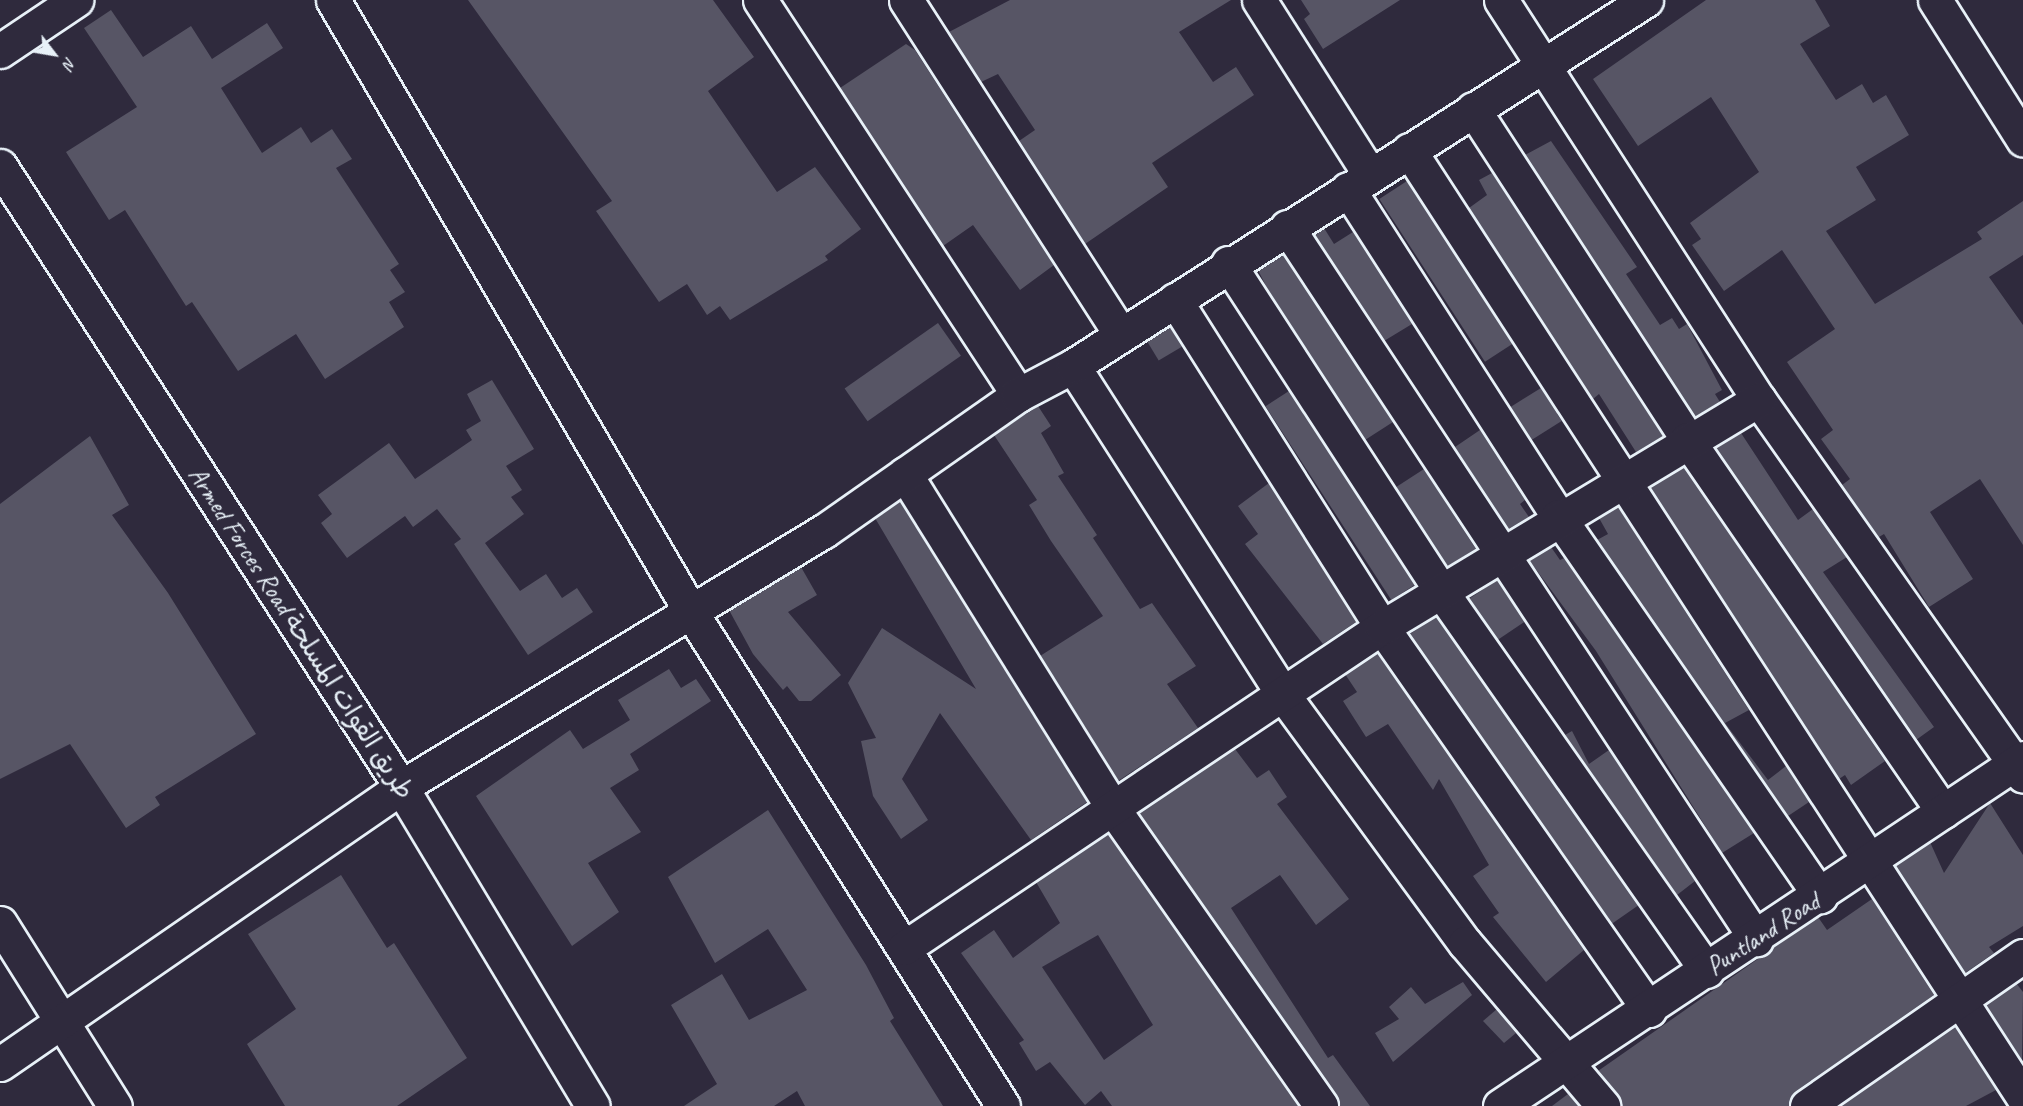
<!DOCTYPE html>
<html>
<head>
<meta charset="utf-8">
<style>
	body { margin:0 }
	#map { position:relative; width:2023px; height:1106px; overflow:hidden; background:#2f2a3d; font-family:Caveat,"Playpen Sans Arabic",sans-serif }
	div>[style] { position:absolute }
	.building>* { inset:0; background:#575565; transform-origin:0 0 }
	.roads { filter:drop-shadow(2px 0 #e8f1f8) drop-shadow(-2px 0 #e8f1f8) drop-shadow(0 2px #e8f1f8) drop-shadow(0 -2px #e8f1f8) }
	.minor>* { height:33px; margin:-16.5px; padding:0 16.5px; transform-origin:16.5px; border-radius:16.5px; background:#2f2a3d }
	.tertiary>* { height:33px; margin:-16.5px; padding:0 16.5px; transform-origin:16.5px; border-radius:16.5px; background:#2f2a3d }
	span { translate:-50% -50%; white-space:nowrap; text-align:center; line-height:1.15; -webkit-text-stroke:4.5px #2f2a3d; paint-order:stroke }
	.street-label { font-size:26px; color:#e8f1f8 }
	.north { position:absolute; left:24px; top:24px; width:60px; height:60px; -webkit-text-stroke:4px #2f2a3d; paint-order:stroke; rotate:121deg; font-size:16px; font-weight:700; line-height:24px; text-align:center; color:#e8f1f8 }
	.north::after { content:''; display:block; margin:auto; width:21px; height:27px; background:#e8f1f8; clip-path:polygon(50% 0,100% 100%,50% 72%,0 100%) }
</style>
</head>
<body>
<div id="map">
	<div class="building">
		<i style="clip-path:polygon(468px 0,713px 0,754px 57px,708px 91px,777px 192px,815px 167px,861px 229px,825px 256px,828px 260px,730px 320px,720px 306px,707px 315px,687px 284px,659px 302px,596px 211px,612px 201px)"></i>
		<i style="clip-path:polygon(1010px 0,1231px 0,1179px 32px,1213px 82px,1236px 67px,1254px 95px,1152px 163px,1168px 187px,1085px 244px,1019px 141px,1035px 130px,998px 74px,981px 82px,949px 32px)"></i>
		<i style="clip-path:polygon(1301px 0,1400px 0,1323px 49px,1304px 19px,1310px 14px)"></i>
		<i style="clip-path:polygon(1706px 0,1815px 0,1830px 26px,1800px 44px,1836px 100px,1862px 84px,1873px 103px,1886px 95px,1909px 135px,1856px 167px,1876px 200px,1826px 231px,1875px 304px,1982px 239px,1977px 232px,2023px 201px,2023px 255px,1989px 277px,2023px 325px,2023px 545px,1980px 479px,1930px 512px,1973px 579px,1929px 607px,1884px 534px,1879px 537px,1842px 485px,1850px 479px,1821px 439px,1833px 430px,1787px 362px,1835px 329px,1782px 250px,1724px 291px,1692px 245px,1701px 239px,1690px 223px,1759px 172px,1711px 97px,1638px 146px,1593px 79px)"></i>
		<i style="clip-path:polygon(111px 10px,143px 57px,191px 26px,212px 59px,267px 23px,283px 48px,221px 88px,262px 153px,301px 127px,311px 143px,332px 129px,352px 159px,336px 168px,399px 264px,390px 270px,405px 292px,389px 302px,404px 327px,325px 379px,296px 334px,238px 371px,192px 302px,186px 306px,125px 210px,109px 220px,66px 152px,137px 107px,84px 28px)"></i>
		<i style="clip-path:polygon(906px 44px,915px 50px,1054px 265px,1020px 290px,973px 225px,943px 246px,840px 88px)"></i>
		<i style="clip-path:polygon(1551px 141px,1637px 267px,1626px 274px,1660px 325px,1672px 318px,1679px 329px,1687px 324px,1722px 390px,1715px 394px,1720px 402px,1695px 417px,1525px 155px)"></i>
		<i style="clip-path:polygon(1492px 173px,1663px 436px,1636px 452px,1599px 394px,1593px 399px,1469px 208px,1487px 195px,1479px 180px)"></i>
		<i style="left:1407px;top:181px;width:194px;height:33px;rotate:57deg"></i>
		<i style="clip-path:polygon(1324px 228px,1334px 244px,1353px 232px,1412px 324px,1384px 341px,1314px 234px)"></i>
		<i style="clip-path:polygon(1283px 254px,1393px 422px,1365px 440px,1266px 286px,1258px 270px)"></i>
		<i style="left:938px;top:323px;width:40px;height:114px;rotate:55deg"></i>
		<i style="left:1170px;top:327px;width:23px;height:27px;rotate:59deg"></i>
		<i style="clip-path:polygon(492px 380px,534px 449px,506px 466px,522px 490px,511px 497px,524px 514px,485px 543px,520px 591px,546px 574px,562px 598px,577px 588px,593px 612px,528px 655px,454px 544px,461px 539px,437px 509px,413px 527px,405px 516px,347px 558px,321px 523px,332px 514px,318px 495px,389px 443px,415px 479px,472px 440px,466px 430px,481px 421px,467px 394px)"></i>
		<i style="left:1541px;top:388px;width:39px;height:36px;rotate:58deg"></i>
		<i style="left:1289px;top:391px;width:231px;height:28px;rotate:57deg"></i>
		<i style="clip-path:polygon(1038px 406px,1051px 426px,1041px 433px,1064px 473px,1058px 476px,1097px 535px,1093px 538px,1140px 609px,1152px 603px,1196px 666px,1167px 684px,1198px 728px,1118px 781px,1040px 656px,1103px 616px,1051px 541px,1029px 505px,1037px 500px,994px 435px)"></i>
		<i style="clip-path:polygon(1480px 430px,1525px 500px,1520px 504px,1529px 517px,1508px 529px,1455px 447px)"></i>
		<i style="clip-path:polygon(1741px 433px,1798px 520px,1813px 509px,1847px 557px,1823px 572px,1934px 727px,1916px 740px,1716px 448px)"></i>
		<i style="clip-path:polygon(90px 436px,129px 505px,112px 515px,168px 593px,256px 734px,155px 797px,160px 805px,126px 828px,70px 744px,0 779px,0 504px)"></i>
		<i style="clip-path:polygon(1684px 467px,1885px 761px,1851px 785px,1845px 775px,1839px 779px,1650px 487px)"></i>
		<i style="left:1424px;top:469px;width:95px;height:34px;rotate:57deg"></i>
		<i style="clip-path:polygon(1269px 483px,1356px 622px,1323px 644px,1245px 544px,1258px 534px,1238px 506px)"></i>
		<i style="clip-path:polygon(900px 501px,1087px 802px,1031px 840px,940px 713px,902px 779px,928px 820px,901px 839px,873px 796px,861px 741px,876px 738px,848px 683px,882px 628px,976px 689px,875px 518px)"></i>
		<i style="clip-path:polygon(1618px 507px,1749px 710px,1725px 723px,1768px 780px,1786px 766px,1809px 802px,1788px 816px,1597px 540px,1608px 534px,1599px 518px)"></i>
		<i style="clip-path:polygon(1551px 547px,1560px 560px,1564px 558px,1754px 833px,1722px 853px,1596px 651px,1529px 560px)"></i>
		<i style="clip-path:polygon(801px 567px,817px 595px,788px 612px,841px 675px,811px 701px,799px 701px,787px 686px,783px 690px,753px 654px,729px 610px)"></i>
		<i style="left:1497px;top:580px;width:50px;height:34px;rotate:56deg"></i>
		<i style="left:1436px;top:616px;width:353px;height:32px;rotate:55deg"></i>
		<i style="clip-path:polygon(1377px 653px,1584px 950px,1546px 982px,1493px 917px,1499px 913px,1473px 876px,1489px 865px,1439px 779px,1433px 790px,1388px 724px,1366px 737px,1343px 701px,1357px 692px,1345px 674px)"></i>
		<i style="clip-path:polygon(669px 669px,681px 688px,696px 679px,711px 701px,630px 754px,639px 770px,610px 788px,641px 832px,588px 863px,619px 912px,572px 946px,476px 796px,570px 730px,583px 749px,630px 720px,618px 700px)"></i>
		<i style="clip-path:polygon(1572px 731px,1589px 764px,1609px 750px,1695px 881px,1677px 895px,1565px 735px)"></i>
		<i style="clip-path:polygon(1235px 749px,1257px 778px,1269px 770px,1287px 797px,1277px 804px,1349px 899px,1316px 925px,1280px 875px,1231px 908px,1328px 1058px,1333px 1055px,1370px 1106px,1339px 1106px,1139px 813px)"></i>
		<i style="clip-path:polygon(1990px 803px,2023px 855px,2023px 926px,1989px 947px,1994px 953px,1965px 973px,1895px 866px,1930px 842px,1944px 873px)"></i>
		<i style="clip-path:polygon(768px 810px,866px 965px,894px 1018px,890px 1021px,943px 1106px,805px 1106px,797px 1091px,774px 1106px,684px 1106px,717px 1084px,671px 1005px,722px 974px,749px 1020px,807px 990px,768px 929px,715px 963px,668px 877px)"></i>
		<i style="clip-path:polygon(evenodd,1108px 834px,1298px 1106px,1112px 1106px,1101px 1091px,1085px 1105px,1050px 1062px,1036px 1071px,1019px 1043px,1024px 1040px,961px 953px,994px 930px,1013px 958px,1060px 923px,1036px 882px,1108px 834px,1098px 935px,1153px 1025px,1104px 1060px,1042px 967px,1098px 935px)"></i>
		<i style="clip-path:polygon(341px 875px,387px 948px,394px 943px,467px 1058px,397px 1106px,285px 1106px,247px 1044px,296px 1009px,248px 934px)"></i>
		<i style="clip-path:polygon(1872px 899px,1934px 995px,1796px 1091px,1789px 1106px,1621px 1106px,1598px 1071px,1818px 917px,1827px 930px)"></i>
		<i style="clip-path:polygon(1463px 982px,1472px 995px,1393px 1062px,1375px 1033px,1399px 1019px,1389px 1007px,1411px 987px,1425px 1004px)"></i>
		<i style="clip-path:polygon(2016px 983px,2023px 992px,2022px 1060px,1986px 1005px)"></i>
		<i style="clip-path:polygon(1497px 1009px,1516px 1033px,1504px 1043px,1483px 1021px)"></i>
		<i style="clip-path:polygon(1955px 1026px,1996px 1090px,1966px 1106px,1840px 1106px)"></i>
		<i style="clip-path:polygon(1568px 1094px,1578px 1106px,1552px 1106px)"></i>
	</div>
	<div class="roads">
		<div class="minor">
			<i style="left:333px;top:0;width:709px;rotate:59.67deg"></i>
			<i style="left:691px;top:612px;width:584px;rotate:57.72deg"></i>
			<i style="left:760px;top:0;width:472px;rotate:56.8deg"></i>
			<i style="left:906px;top:0;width:398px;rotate:57.3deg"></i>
			<i style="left:1259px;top:0;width:207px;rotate:57.6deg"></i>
			<i style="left:1501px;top:0;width:476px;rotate:57.2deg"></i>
			<i style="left:1759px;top:400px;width:459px;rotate:54.9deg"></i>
			<i style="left:1935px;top:0;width:165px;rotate:57.7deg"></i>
			<i style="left:0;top:51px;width:92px;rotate:-33.9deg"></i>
			<i style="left:1473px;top:109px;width:393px;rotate:57deg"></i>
			<i style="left:1687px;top:439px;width:452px;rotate:55.5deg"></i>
			<i style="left:1409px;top:150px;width:1129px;rotate:57.04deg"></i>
			<i style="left:1348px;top:189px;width:389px;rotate:57.3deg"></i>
			<i style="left:1558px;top:516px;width:462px;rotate:55.4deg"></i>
			<i style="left:1287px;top:227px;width:853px;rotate:56.63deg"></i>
			<i style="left:1228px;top:263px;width:395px;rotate:57deg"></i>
			<i style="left:1443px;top:594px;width:460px;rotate:55deg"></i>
			<i style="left:1175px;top:300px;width:387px;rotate:57.7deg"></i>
			<i style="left:1382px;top:627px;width:467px;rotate:55.1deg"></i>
			<i style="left:1073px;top:366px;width:392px;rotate:57.4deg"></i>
			<i style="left:1284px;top:696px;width:306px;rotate:53.8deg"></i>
			<i style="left:1465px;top:943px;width:214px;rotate:49.7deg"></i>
			<i style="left:905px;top:474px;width:396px;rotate:58.1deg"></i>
			<i style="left:1114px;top:810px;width:361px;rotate:55deg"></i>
			<i style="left:0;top:923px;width:216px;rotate:57.9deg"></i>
			<i style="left:904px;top:948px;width:576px;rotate:-33.88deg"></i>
			<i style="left:1382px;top:627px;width:440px;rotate:-31.1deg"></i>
			<i style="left:0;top:1064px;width:487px;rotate:-34.6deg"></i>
			<i style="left:401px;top:787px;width:494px;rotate:-31.2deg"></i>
			<i style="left:824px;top:531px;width:237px;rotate:-35deg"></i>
			<i style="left:1018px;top:395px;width:62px;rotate:-27.8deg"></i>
			<i style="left:1073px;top:366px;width:680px;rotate:-32.57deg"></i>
			<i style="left:1500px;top:1106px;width:628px;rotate:-33.64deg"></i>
			<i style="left:1807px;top:1106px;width:263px;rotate:-34.8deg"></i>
		</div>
		<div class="tertiary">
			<i style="left:0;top:166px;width:739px;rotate:57.15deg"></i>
			<i style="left:401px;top:787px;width:372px;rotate:59deg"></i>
		</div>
	</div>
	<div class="street-label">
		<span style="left:301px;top:633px;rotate:57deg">Armed Forces Road طريق القوات المسلحة</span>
		<span style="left:1763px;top:934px;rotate:-33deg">Puntland Road</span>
	</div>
	<div class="north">N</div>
</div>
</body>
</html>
